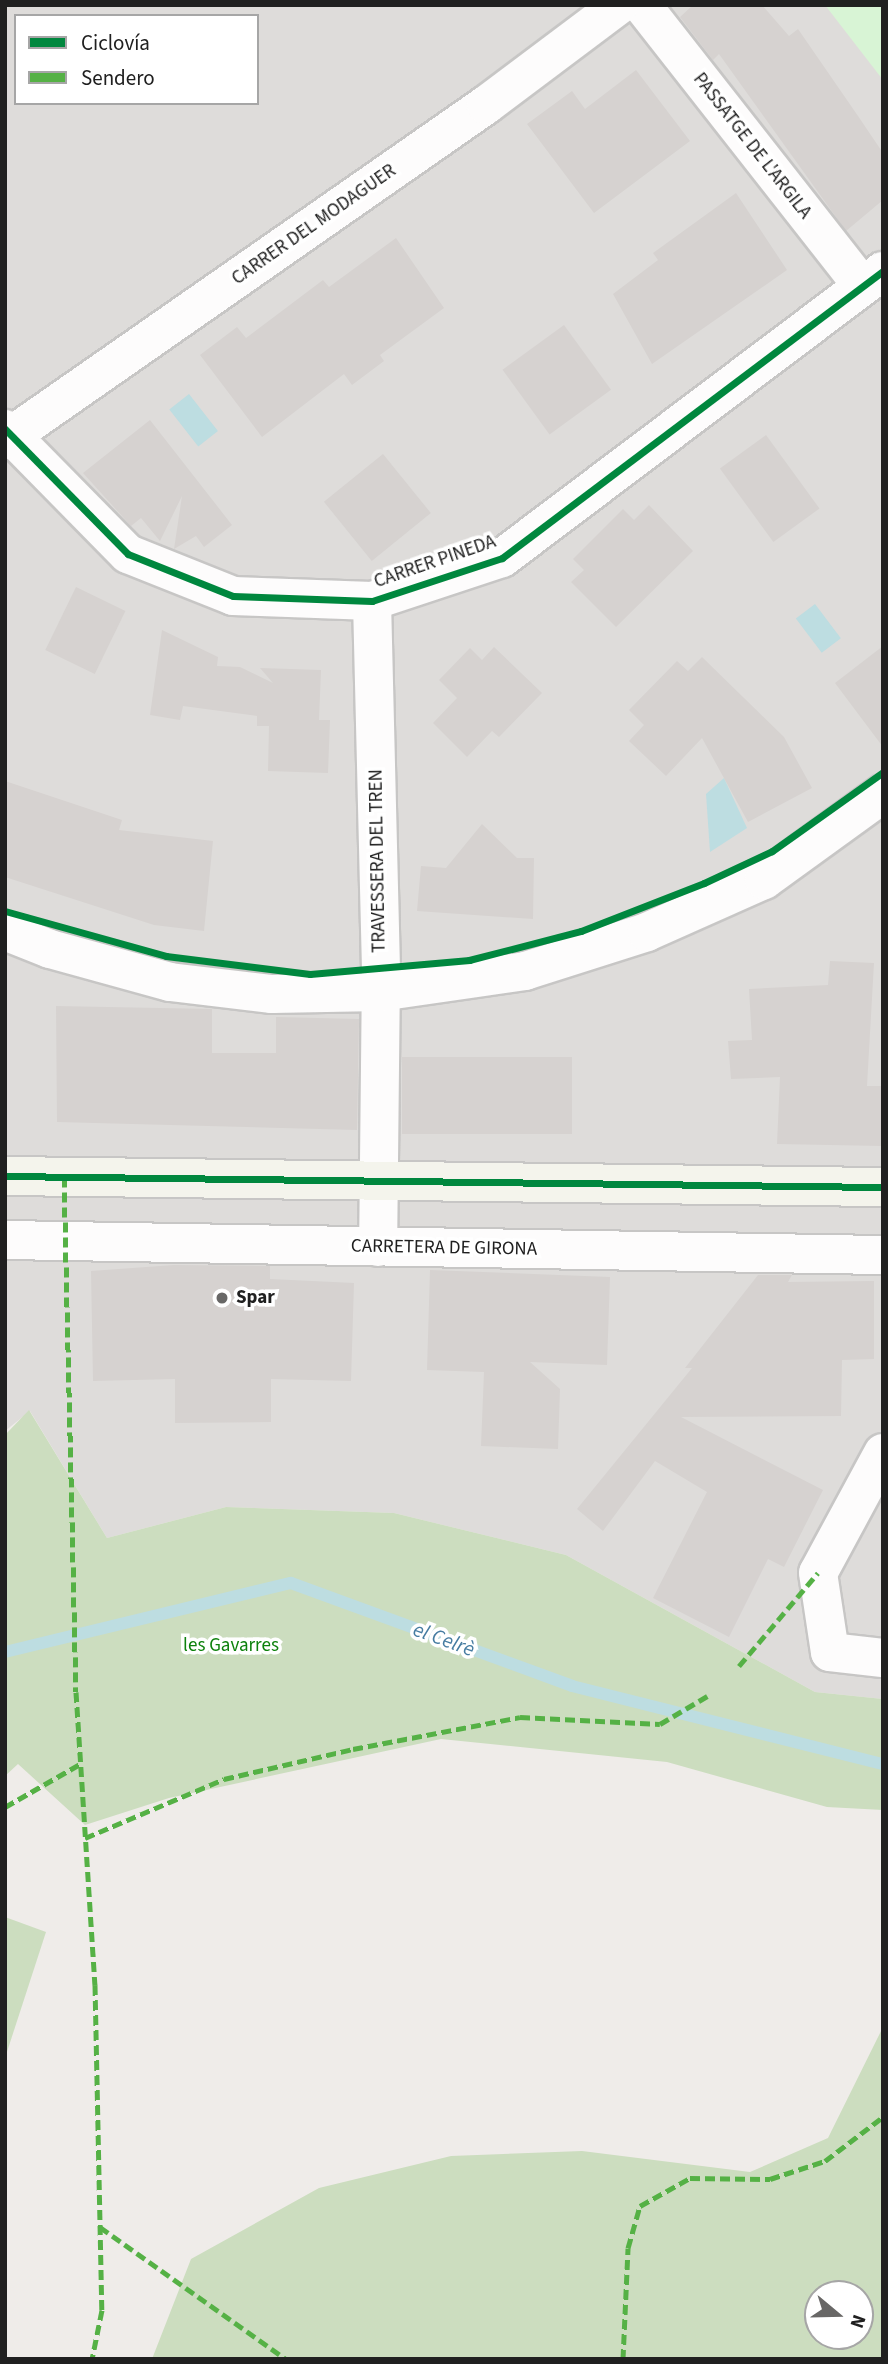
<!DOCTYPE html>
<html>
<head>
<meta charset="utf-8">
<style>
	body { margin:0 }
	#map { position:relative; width:888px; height:2364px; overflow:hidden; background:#efece9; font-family:"Source Sans 3",sans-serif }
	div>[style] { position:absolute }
	.residential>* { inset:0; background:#dedcda }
	.forest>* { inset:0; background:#ccddbf }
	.park>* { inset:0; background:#d8f4d5 }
	.water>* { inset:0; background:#bddde1; transform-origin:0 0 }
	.stream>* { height:12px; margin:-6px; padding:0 6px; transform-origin:6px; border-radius:6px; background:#bddde1 }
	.building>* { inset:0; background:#d6d2d0; transform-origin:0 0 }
	.roads { filter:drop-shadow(2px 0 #c7c6c5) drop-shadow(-2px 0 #c7c6c5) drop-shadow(0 2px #c7c6c5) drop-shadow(0 -2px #c7c6c5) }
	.street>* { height:38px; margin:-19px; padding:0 19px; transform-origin:19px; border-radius:19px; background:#fdfcfc }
	.secondary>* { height:38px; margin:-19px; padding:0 19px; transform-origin:19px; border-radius:19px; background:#f4f4ec }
	.quiet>* { height:5px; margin-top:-2.5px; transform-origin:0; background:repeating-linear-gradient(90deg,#55b145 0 10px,transparent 0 15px) }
	.cycleway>* { height:7px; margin:-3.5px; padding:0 3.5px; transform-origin:3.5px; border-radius:3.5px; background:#00873e }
	.dots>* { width:19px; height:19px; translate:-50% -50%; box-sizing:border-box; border:4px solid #fff; border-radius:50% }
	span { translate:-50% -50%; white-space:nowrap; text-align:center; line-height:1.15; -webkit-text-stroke:7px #fff; paint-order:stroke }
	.street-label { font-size:19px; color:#202020 }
	.poi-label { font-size:19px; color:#202020; font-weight:700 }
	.left { translate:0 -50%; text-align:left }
	.park-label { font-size:19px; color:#0d810c }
	.water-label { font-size:21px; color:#467ca1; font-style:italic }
	.frame { position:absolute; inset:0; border:7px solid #202020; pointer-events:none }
	.legend { position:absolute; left:14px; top:14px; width:245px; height:91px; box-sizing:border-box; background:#fff; border:2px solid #a6a6a6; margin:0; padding:9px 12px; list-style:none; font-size:21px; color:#202020 }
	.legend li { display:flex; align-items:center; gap:14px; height:35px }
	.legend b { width:35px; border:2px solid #a6a6a6 }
	.north { position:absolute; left:804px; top:2280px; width:70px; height:70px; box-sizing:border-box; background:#fff; border:2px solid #a6a6a6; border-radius:50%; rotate:109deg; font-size:19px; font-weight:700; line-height:28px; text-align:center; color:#202020 }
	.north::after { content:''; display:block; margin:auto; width:24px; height:32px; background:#686766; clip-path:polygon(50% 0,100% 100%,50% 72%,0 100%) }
</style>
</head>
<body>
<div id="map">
	<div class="residential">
		<i style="clip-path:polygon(evenodd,5px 5px,883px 5px,883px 1699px,815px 1692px,566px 1555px,394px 1513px,226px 1507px,107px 1538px,30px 1411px,5px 1431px,5px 5px,16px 16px,257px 16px,257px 103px,16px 103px,16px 16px)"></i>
	</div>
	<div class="forest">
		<i style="clip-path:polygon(29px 1410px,107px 1538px,226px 1507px,394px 1513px,566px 1555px,815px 1692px,883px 1699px,883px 1810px,827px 1807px,667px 1762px,441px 1739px,169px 1798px,85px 1825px,18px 1764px,5px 1776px,5px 1435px)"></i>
		<i style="clip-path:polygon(5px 1917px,46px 1932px,5px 2058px)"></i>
		<i style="clip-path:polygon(evenodd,883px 2027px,883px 2359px,152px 2359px,191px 2259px,319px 2188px,451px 2156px,582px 2151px,750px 2172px,828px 2138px,883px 2027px,818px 2294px,860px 2294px,860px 2336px,818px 2336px,818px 2294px)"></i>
	</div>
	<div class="park">
		<i style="clip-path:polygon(825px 5px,883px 5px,883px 80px)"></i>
	</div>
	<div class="water">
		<i style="left:189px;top:394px;width:47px;height:25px;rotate:52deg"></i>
		<i style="left:815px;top:604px;width:43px;height:24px;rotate:53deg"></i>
		<i style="clip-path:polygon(724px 778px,747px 828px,710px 852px,706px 794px)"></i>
	</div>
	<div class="stream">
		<i style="left:5px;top:1652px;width:294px;rotate:-13.6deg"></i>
		<i style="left:291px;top:1583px;width:299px;rotate:20.1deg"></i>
		<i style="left:572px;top:1686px;width:321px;rotate:14.1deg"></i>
	</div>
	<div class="building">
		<i style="clip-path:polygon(693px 5px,762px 5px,789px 36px,798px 29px,858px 116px,883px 153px,883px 200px,846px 231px,719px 54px,713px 60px,680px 17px)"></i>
		<i style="clip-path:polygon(636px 70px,690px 141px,594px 213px,527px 124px,572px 91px,585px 109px)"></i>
		<i style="clip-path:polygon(736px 193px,787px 270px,652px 364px,613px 294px,658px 260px,653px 253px)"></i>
		<i style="clip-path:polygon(396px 238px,444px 308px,380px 355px,384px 361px,352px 385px,344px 374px,262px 437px,200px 355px,237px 327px,246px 338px,323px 280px,329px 287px)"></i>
		<i style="left:564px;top:325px;width:80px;height:76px;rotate:54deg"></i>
		<i style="clip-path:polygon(150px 420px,232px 525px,204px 547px,196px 536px,174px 549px,182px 496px,160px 541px,141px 518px,131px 526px,83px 473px)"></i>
		<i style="left:766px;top:435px;width:91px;height:57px;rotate:54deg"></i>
		<i style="left:383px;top:454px;width:76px;height:76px;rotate:51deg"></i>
		<i style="clip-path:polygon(649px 505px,693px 551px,616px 627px,571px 582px,584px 570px,573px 559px,623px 509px,634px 520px)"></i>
		<i style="left:76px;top:587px;width:55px;height:70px;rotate:26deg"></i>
		<i style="clip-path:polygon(162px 630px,218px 657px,217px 666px,240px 667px,273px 683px,260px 668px,321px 670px,319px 720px,330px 720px,328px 773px,268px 771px,269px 726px,257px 726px,257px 716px,183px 706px,180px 720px,150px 715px)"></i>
		<i style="clip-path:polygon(883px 646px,883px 747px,835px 683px)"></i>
		<i style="clip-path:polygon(494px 647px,542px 693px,499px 737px,492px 731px,467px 757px,433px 723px,457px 698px,439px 680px,470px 648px,482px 660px)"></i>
		<i style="clip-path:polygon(702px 657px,784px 737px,812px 788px,748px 822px,702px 738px,666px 776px,629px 741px,644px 725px,629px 710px,677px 661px,688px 671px)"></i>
		<i style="clip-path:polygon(5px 781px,122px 820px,119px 830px,213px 841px,204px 931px,154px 925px,5px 877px)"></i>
		<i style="clip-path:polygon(482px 824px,517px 858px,534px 858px,533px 919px,417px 911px,421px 866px,446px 868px)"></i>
		<i style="clip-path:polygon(830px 961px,874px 963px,867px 1086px,883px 1086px,883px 1146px,777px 1144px,780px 1077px,731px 1079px,728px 1041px,752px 1040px,749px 989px,828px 985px)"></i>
		<i style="clip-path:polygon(56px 1006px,212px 1009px,212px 1053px,276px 1053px,276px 1017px,359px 1019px,357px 1130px,57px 1122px)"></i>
		<i style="left:402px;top:1057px;width:170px;height:77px"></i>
		<i style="clip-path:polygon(174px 1265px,270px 1266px,270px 1279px,354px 1283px,351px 1381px,271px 1379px,271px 1422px,175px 1423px,175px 1379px,93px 1381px,91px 1271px)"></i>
		<i style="clip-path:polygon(430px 1270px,610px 1277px,607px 1365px,530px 1362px,560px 1389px,558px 1449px,481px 1446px,484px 1372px,427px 1370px)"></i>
		<i style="clip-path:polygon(758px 1275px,792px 1275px,788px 1282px,874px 1281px,874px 1359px,842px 1360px,841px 1416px,681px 1417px,823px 1490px,784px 1567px,768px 1559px,729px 1637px,653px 1598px,707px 1492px,655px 1461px,603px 1531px,577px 1509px,692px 1368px,685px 1368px)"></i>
	</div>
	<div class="roads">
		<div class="street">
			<i style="left:642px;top:5px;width:357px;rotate:51.9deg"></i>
			<i style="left:5px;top:429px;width:175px;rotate:45.5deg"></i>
			<i style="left:128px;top:554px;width:113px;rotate:21.8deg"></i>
			<i style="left:233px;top:596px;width:139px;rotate:2.1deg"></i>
			<i style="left:372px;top:601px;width:137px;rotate:-18.3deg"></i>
			<i style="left:502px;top:558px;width:477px;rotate:-37deg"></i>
			<i style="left:5px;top:440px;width:586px;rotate:-34.86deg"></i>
			<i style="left:486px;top:105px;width:166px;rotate:-36.9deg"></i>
			<i style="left:372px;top:601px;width:370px;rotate:88.6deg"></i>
			<i style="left:381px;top:971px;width:276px;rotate:90.6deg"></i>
			<i style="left:5px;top:931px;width:48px;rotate:21.8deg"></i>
			<i style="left:50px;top:949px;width:124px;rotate:15.4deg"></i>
			<i style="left:170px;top:982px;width:103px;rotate:6.7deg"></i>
			<i style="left:272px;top:994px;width:108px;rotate:-1.1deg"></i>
			<i style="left:380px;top:992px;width:147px;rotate:-8.2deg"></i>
			<i style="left:525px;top:971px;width:128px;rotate:-17.7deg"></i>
			<i style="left:647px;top:932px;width:128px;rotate:-24deg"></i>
			<i style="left:764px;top:880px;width:147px;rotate:-35.9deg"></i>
			<i style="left:5px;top:1240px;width:878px;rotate:0.98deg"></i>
			<i style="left:883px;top:1453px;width:136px;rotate:118.4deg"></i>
			<i style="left:818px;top:1573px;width:80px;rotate:81.4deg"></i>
			<i style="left:830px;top:1652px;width:53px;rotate:6.5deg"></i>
		</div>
		<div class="secondary">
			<i style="left:5px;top:1176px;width:878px;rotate:0.72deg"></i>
		</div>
	</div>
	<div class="quiet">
		<i style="left:64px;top:1177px;width:515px;rotate:88.67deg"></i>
		<i style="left:76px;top:1692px;width:294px;rotate:86.3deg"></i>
		<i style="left:95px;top:1985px;width:325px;rotate:88.8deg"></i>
		<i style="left:102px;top:2310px;width:50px;rotate:101.5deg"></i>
		<i style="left:739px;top:1666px;width:122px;rotate:-49.7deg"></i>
		<i style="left:5px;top:1807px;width:86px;rotate:-29.8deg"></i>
		<i style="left:85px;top:1838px;width:151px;rotate:-23deg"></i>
		<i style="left:224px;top:1779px;width:132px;rotate:-13.1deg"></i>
		<i style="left:353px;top:1749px;width:170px;rotate:-10.8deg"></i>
		<i style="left:520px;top:1717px;width:140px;rotate:2.9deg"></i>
		<i style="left:660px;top:1724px;width:57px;rotate:-30.6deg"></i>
		<i style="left:100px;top:2227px;width:228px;rotate:35.4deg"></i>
		<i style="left:623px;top:2359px;width:111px;rotate:-87.4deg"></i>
		<i style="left:628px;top:2248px;width:44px;rotate:-74.1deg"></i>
		<i style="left:640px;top:2206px;width:57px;rotate:-29.2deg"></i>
		<i style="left:690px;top:2178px;width:80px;rotate:0.7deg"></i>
		<i style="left:770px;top:2179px;width:58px;rotate:-18.1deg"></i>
		<i style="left:825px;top:2161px;width:73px;rotate:-37.2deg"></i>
	</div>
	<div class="cycleway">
		<i style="left:5px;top:429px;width:175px;rotate:45.5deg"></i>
		<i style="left:128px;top:554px;width:113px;rotate:21.8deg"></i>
		<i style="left:233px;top:596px;width:139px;rotate:2.1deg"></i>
		<i style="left:372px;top:601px;width:137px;rotate:-18.3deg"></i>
		<i style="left:502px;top:558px;width:477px;rotate:-37deg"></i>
		<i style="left:5px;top:911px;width:167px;rotate:15.6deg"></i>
		<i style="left:166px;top:956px;width:145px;rotate:7.1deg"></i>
		<i style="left:310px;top:974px;width:160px;rotate:-5deg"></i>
		<i style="left:469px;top:960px;width:116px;rotate:-14.5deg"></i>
		<i style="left:581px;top:931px;width:132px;rotate:-21.3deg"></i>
		<i style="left:704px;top:883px;width:75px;rotate:-25.2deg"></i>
		<i style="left:772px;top:851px;width:136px;rotate:-35.4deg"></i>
		<i style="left:5px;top:1176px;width:878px;rotate:0.72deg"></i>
	</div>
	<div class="dots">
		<i style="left:222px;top:1298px;background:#686766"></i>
	</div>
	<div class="street-label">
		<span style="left:752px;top:146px;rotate:52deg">PASSATGE DE L'ARGILA</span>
		<span style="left:314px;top:225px;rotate:-35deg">CARRER DEL MODAGUER</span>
		<span style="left:435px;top:562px;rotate:-19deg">CARRER PINEDA</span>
		<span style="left:378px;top:861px;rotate:-91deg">TRAVESSERA DEL TREN</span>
		<span style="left:444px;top:1248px;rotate:1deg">CARRETERA DE GIRONA</span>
	</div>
	<div class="poi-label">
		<span class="left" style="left:236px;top:1298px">Spar</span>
	</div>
	<div class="park-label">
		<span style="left:231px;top:1646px">les Gavarres</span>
	</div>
	<div class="water-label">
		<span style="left:444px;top:1639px;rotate:20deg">el Celrè</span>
	</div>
	<div class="frame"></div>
	<ul class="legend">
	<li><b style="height:9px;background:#00873e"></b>Ciclovía</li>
	<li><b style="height:9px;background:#55b145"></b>Sendero</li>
	</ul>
	<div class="north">N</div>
</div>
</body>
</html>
